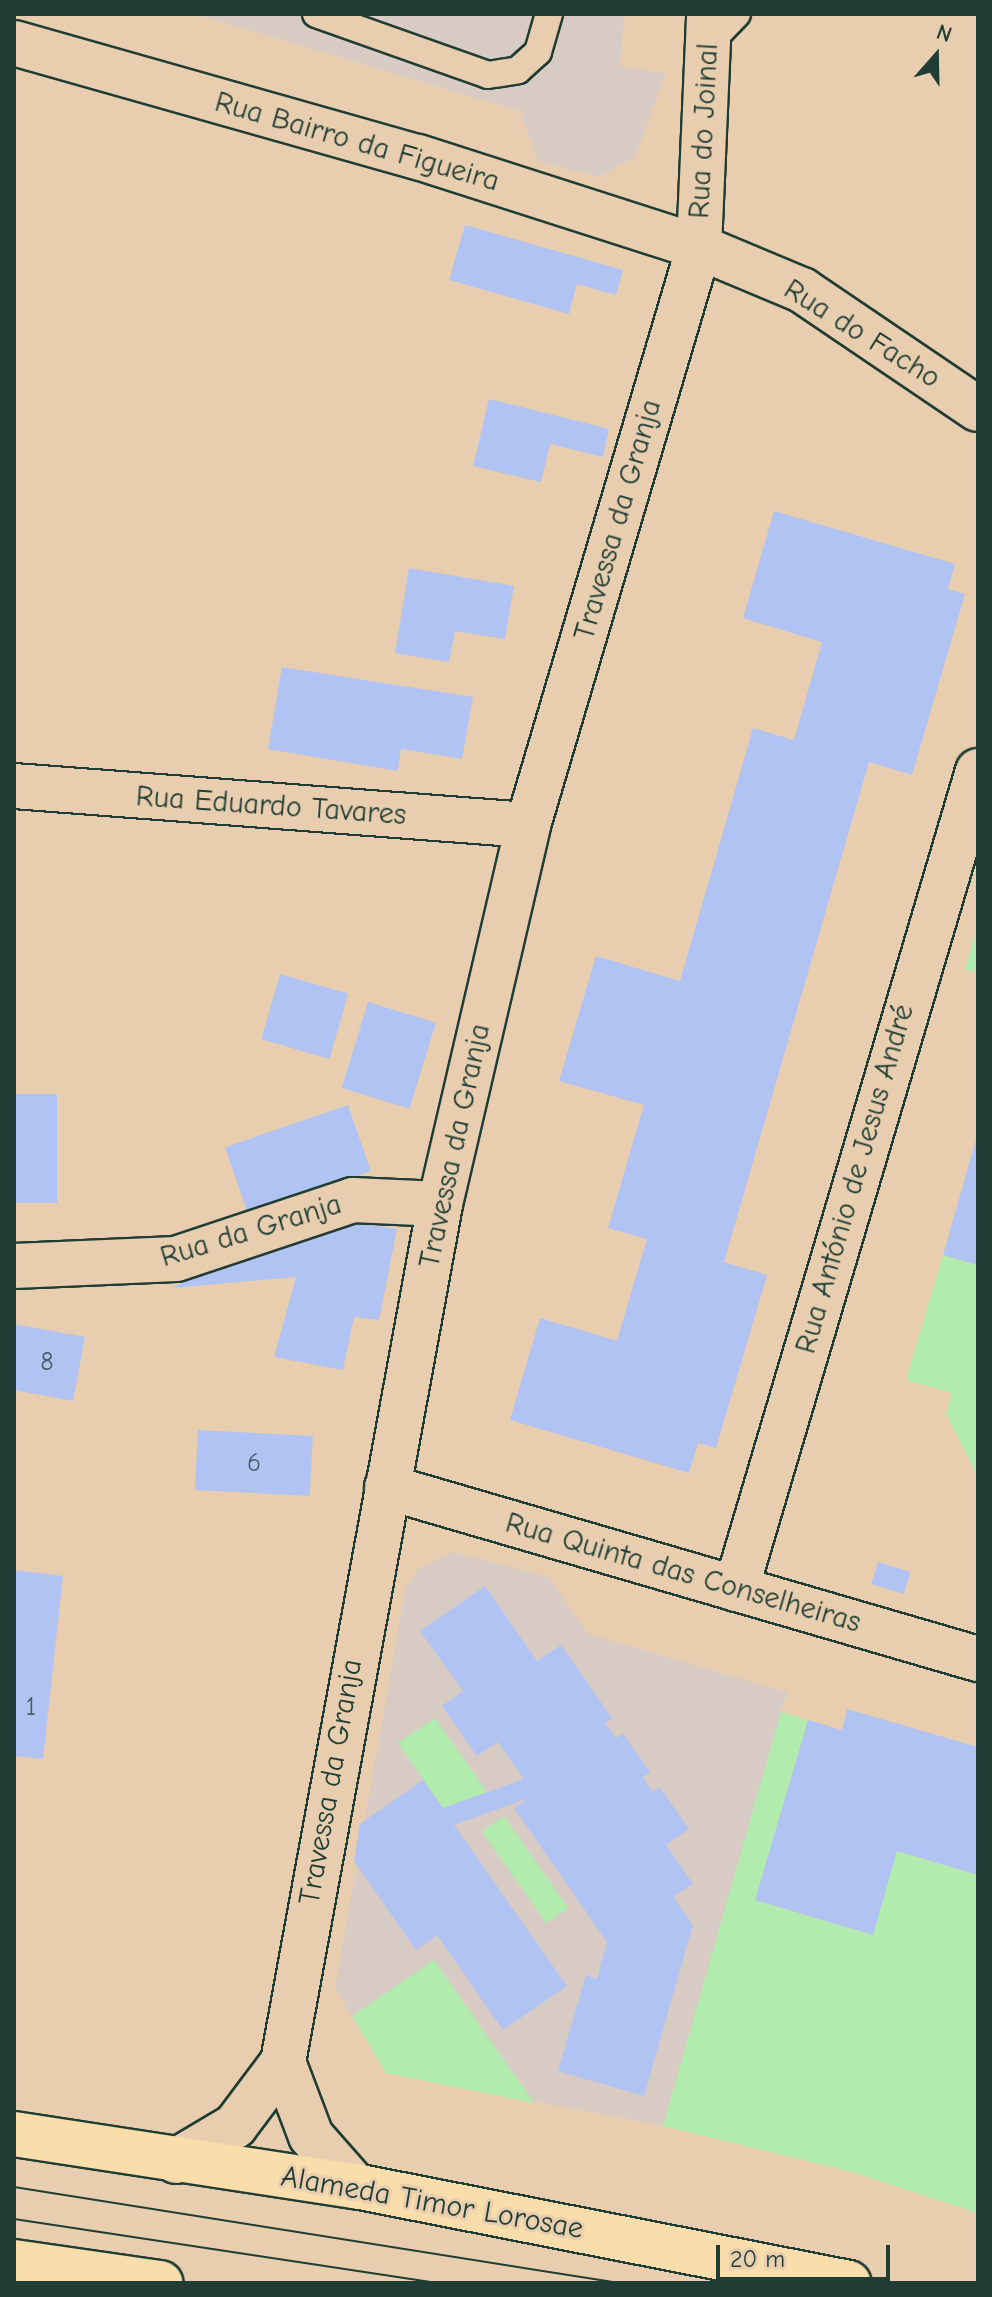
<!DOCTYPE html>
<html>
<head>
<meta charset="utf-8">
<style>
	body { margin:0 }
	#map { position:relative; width:992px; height:2297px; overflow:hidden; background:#e8ceaf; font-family:"Comic Neue",sans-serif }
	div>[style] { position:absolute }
	.built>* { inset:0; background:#d8cbc3 }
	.green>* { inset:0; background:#b2ebae; transform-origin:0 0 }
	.building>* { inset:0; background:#b1c3f2; transform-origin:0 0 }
	.roads { filter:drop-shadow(2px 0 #1f3d34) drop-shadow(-2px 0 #1f3d34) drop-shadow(0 2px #1f3d34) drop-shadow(0 -2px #1f3d34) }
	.service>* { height:26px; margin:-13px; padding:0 13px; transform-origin:13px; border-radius:13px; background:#e8ceaf }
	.minor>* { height:44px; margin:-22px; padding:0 22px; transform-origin:22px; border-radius:22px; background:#e8ceaf }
	.primary>* { height:44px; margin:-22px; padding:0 22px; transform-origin:22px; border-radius:22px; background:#f9deab }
	.tram>* { height:2px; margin:-1px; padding:0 1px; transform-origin:1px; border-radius:1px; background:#1f3d34 }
	span { translate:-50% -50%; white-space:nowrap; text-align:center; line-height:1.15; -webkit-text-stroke:6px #e8ceaf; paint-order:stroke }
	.number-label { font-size:26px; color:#445e64 }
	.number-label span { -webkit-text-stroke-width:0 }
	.street-label { font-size:30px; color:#1f3d34 }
	.frame { position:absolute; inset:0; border:16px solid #1f3d34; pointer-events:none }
	.north { position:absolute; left:896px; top:16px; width:80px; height:80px; -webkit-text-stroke:6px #e8ceaf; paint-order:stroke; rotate:20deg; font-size:22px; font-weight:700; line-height:32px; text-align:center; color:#1f3d34 }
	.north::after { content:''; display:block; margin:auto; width:28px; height:36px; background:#1f3d34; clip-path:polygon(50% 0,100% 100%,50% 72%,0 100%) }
	.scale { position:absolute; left:716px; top:2245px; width:174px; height:36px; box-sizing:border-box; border:4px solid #1f3d34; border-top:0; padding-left:10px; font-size:24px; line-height:28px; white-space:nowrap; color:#1f3d34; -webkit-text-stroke:6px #e8ceaf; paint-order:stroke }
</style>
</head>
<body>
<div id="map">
	<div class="built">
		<i style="clip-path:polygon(195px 14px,624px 14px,620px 66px,666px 73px,635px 157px,598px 177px,538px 161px,520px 111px)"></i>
		<i style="clip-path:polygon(454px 1552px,549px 1577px,589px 1634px,787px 1692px,663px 2126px,386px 2073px,335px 1988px,405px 1591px,418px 1568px)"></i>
	</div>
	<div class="green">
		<i style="clip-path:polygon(978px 925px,978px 973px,965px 969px)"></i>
		<i style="clip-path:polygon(943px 1255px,978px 1265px,978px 1477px,946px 1414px,952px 1393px,906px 1380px)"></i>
		<i style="clip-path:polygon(781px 1712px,808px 1720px,756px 1900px,872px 1935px,897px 1851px,978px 1875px,978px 2213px,852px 2172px,663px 2126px)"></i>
		<i style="clip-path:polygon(435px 1718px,487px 1792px,443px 1808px,398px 1743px)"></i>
		<i style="left:504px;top:1816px;width:112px;height:27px;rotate:55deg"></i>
		<i style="clip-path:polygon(434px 1960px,534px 2103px,386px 2073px,352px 2016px)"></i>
	</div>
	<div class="building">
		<i style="clip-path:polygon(465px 225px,623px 270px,616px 295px,577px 284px,569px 314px,449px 280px)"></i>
		<i style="clip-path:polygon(489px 399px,609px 429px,603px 457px,550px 444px,541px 482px,473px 466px)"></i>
		<i style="clip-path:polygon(774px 511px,955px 564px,948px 589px,965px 594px,912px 775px,869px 762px,724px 1262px,767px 1275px,716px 1448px,698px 1443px,689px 1473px,510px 1420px,540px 1318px,617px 1341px,647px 1239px,608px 1228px,644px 1105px,559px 1081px,596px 956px,680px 981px,753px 728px,794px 740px,822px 642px,743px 618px)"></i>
		<i style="clip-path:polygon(409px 568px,514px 586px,505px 639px,455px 631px,449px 662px,395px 653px)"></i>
		<i style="clip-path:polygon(282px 667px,473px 697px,462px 759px,401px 749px,398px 771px,268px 749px)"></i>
		<i style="left:280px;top:974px;width:71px;height:68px;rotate:16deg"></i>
		<i style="left:368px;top:1002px;width:71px;height:90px;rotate:17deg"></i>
		<i style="left:14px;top:1094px;width:43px;height:109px"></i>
		<i style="left:348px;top:1105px;width:70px;height:130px;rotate:71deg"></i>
		<i style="clip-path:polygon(977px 1136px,978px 1137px,978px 1265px,943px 1255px)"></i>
		<i style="clip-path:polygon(346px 1221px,397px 1229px,379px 1320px,354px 1317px,343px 1370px,274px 1357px,296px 1277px,172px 1288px,232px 1254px)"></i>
		<i style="clip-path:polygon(14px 1324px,85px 1337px,73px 1401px,14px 1390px)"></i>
		<i style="left:198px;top:1430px;width:115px;height:60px;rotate:3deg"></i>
		<i style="left:878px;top:1562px;width:34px;height:23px;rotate:17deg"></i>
		<i style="clip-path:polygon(14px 1570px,63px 1576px,43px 1759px,14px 1756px)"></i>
		<i style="clip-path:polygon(485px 1586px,537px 1661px,561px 1645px,612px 1718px,605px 1723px,616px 1738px,623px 1734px,650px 1772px,643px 1777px,653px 1792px,660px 1787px,689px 1829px,666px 1845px,693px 1884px,673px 1897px,693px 1925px,644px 2096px,558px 2071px,586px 1975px,597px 1979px,607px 1942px,514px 1808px,529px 1798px,454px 1825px,567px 1986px,503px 2030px,437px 1935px,416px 1950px,354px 1861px,360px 1824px,423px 1780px,443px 1808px,524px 1779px,498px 1742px,477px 1756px,442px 1706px,463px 1691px,420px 1631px)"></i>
		<i style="clip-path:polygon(847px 1709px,978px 1747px,978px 1875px,897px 1851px,873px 1935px,755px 1900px,808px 1720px,842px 1730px)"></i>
	</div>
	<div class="roads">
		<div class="service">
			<i style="left:316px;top:14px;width:182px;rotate:19.5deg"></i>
			<i style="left:488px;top:75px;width:30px;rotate:-9deg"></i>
			<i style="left:518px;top:70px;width:27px;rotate:-42deg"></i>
			<i style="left:538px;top:52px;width:40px;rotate:-74deg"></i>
			<i style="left:709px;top:43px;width:40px;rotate:-46deg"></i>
		</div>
		<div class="minor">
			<i style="left:14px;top:43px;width:420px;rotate:15.8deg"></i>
			<i style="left:418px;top:157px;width:295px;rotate:17.8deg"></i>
			<i style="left:699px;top:247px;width:112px;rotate:22.7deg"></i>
			<i style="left:802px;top:290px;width:212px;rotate:34.1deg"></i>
			<i style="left:14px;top:786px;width:515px;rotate:4.34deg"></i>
			<i style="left:14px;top:1266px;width:162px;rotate:-2.5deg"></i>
			<i style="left:176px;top:1259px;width:187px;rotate:-18.4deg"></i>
			<i style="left:353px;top:1200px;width:87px;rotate:2.6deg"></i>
			<i style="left:387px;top:1487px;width:616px;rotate:16.23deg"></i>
			<i style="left:736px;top:1589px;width:853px;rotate:-73.52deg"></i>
			<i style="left:283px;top:2062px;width:872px;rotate:-79.63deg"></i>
			<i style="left:440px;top:1204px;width:389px;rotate:-76.9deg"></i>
			<i style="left:528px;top:825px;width:603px;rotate:-73.52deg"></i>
			<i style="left:699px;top:247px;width:233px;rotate:-87.5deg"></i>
			<i style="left:176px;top:2161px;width:69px;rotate:-30.7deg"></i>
			<i style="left:235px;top:2126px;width:80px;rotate:-53.1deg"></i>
			<i style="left:283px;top:2062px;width:79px;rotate:69.3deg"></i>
			<i style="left:311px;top:2136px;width:67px;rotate:48.7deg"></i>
		</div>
		<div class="primary">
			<i style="left:14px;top:2134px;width:345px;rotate:8.7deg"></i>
			<i style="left:355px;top:2186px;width:503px;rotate:11.11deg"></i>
			<i style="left:14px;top:2262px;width:148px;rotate:8.2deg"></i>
		</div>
	</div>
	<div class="tram">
		<i style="left:14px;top:2187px;width:613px;rotate:9.02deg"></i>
		<i style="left:14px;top:2219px;width:428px;rotate:8.6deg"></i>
	</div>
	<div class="number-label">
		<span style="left:47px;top:1363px">8</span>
		<span style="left:254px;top:1464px">6</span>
		<span style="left:31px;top:1708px">1</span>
	</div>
	<div class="street-label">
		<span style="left:704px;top:131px;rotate:-87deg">Rua do Joinal</span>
		<span style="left:357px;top:142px;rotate:16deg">Rua Bairro da Figueira</span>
		<span style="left:862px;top:334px;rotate:32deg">Rua do Facho</span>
		<span style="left:618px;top:520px;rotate:-74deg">Travessa da Granja</span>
		<span style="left:271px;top:806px;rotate:4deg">Rua Eduardo Tavares</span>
		<span style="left:455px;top:1146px;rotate:-78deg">Travessa da Granja</span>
		<span style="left:855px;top:1179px;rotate:-74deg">Rua António de Jesus André</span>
		<span style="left:251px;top:1231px;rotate:-17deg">Rua da Granja</span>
		<span style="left:683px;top:1573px;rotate:16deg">Rua Quinta das Conselheiras</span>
		<span style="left:331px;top:1782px;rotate:-80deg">Travessa da Granja</span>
		<span style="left:432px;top:2203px;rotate:10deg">Alameda Timor Lorosae</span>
	</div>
	<div class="frame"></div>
	<div class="north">N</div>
	<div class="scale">20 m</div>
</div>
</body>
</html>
